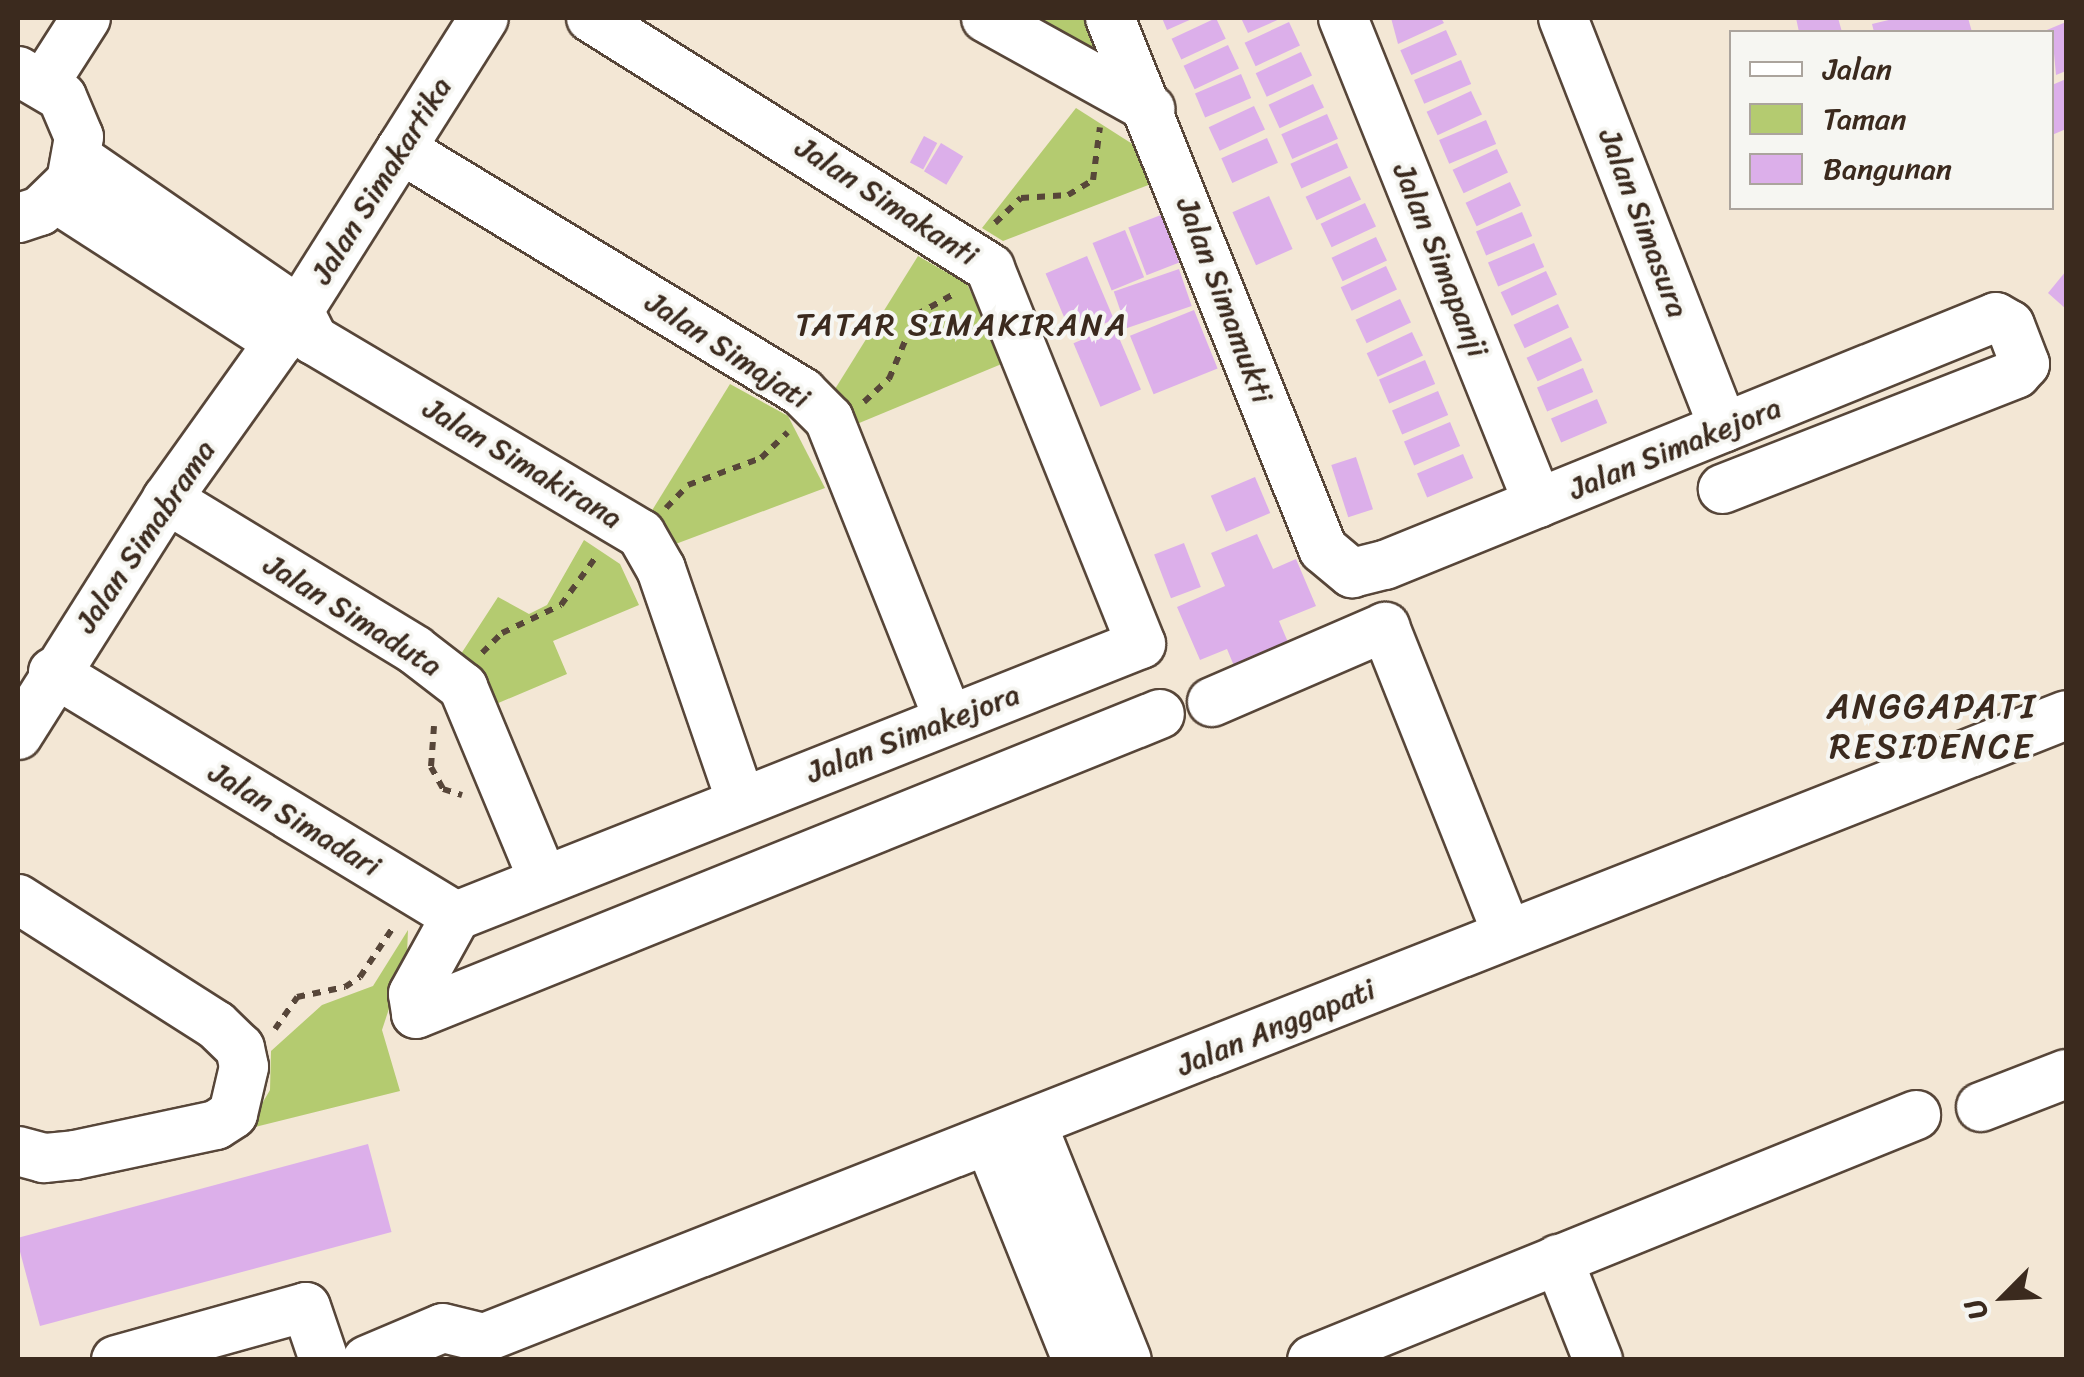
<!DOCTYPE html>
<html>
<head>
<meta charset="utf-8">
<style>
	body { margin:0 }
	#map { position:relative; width:2084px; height:1377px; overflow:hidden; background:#f3e7d5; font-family:Sriracha,sans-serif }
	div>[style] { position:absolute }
	.green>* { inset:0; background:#b4cb70 }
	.building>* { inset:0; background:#dcafea; transform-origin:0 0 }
	.path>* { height:6px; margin-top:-3px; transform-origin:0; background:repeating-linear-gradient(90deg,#574639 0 8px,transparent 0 16px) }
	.roads { filter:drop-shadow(2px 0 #574639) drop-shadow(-2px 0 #574639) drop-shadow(0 2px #574639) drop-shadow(0 -2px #574639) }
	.minor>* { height:48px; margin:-24px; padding:0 24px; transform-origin:24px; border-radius:24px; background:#fff }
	span { translate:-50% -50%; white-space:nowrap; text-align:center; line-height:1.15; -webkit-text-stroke:8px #f6f6f2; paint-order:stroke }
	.street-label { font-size:30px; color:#3b2a1e }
	.neighbourhood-label { font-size:32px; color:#3b2a1e; letter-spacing:2.5px }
	.quarter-label { font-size:35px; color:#3b2a1e; letter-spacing:2.5px }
	.frame { position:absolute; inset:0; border:20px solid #3b2a1e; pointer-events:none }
	.legend { position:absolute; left:1729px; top:30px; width:325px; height:180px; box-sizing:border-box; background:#f6f6f2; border:2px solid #aba49d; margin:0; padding:12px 18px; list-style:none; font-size:30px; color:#3b2a1e }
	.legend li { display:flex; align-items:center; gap:20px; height:50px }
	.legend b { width:50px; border:2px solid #aba49d }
	.north { position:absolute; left:1954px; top:1247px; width:100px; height:100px; -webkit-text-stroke:8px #f6f6f2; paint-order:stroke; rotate:246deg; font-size:28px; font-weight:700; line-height:40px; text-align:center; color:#3b2a1e }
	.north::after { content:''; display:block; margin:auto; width:35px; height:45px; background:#3b2a1e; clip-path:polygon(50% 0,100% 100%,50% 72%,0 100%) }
</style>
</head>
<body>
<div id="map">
	<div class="green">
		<i style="clip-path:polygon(1025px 18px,1085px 18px,1105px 67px)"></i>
		<i style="clip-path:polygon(1076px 108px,1134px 145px,1151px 184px,1003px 241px,982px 228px)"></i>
		<i style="clip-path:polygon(918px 256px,967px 284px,1004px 363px,852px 426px,835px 389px)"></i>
		<i style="clip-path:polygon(730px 384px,788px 416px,825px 488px,665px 548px,648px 517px)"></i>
		<i style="clip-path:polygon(584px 540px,620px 564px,639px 605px,553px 641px,567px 674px,496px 704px,484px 676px,459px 657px,498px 597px,529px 614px,547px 605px)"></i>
		<i style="clip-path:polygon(408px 930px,407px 954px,382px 1030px,400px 1091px,247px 1129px,270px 1090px,271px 1051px,322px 1005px,373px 986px)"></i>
	</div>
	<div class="building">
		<i style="clip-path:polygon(1162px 18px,1194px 18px,1167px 30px)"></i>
		<i style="left:1216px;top:18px;width:23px;height:49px;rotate:65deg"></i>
		<i style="clip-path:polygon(1241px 18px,1282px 18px,1248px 33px)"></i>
		<i style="clip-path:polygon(1391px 18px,1441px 18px,1444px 23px,1398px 44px)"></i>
		<i style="clip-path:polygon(1796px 18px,1838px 18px,1842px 32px,1799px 32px)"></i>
		<i style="clip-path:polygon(1897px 18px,1968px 18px,1972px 32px,1874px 32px,1872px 24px)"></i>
		<i style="left:1289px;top:22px;width:26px;height:49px;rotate:65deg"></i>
		<i style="clip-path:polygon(2066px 22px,2066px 71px,2056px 75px,2052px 32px,2042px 32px)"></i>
		<i style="left:1446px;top:30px;width:27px;height:50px;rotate:66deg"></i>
		<i style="left:1228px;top:45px;width:26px;height:49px;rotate:65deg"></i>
		<i style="left:1301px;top:52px;width:26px;height:50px;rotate:65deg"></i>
		<i style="left:1461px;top:60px;width:26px;height:51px;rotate:67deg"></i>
		<i style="left:1241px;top:74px;width:26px;height:50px;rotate:67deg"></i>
		<i style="clip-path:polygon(2066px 79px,2066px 129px,2052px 135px,2052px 85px)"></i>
		<i style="left:1313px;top:84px;width:26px;height:49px;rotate:65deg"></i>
		<i style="left:1471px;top:91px;width:26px;height:49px;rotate:65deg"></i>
		<i style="left:1254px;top:106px;width:26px;height:50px;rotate:65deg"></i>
		<i style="left:1327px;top:114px;width:27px;height:50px;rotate:66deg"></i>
		<i style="left:1486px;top:120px;width:26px;height:51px;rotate:67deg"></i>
		<i style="left:924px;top:136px;width:15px;height:30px;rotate:28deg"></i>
		<i style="left:1267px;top:138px;width:27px;height:50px;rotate:66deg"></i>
		<i style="left:941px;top:143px;width:26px;height:33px;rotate:31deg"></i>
		<i style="left:1337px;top:143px;width:27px;height:51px;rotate:66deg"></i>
		<i style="left:1497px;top:149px;width:26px;height:49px;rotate:65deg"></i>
		<i style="left:1350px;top:176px;width:26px;height:49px;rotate:65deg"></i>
		<i style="left:1510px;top:182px;width:26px;height:49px;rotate:65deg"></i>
		<i style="left:1269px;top:196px;width:58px;height:40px;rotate:66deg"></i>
		<i style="left:1365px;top:203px;width:26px;height:49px;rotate:65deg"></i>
		<i style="left:1522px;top:212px;width:26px;height:50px;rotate:67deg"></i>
		<i style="left:1161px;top:215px;width:51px;height:35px;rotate:69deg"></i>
		<i style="left:1125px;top:230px;width:51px;height:35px;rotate:68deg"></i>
		<i style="left:1376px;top:237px;width:26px;height:49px;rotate:65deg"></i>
		<i style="left:1534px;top:243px;width:26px;height:50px;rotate:67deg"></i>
		<i style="left:1087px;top:256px;width:69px;height:45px;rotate:67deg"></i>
		<i style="left:1386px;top:266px;width:26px;height:50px;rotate:65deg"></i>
		<i style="left:1179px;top:269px;width:39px;height:69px;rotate:71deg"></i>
		<i style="left:1546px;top:271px;width:26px;height:50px;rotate:65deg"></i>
		<i style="clip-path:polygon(2066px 271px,2066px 309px,2048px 293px)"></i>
		<i style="left:1400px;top:299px;width:26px;height:49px;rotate:65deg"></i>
		<i style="left:1558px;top:304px;width:26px;height:49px;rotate:65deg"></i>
		<i style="left:1194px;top:310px;width:63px;height:69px;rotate:68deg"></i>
		<i style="left:1114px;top:326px;width:69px;height:44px;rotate:67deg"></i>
		<i style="left:1412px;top:332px;width:26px;height:50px;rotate:65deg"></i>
		<i style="left:1571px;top:337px;width:26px;height:49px;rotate:65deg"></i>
		<i style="left:1425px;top:360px;width:26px;height:50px;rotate:67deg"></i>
		<i style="left:1583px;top:368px;width:26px;height:50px;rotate:67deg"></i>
		<i style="left:1438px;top:391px;width:26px;height:50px;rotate:67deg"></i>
		<i style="left:1597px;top:399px;width:26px;height:50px;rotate:67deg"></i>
		<i style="left:1450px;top:422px;width:26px;height:50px;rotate:67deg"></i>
		<i style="left:1463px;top:454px;width:26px;height:50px;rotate:67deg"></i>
		<i style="left:1356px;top:457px;width:55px;height:26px;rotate:72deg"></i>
		<i style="left:1255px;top:477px;width:39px;height:48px;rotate:67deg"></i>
		<i style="clip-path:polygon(1257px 534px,1273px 569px,1296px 559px,1316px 606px,1279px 621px,1293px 654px,1239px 678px,1227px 649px,1200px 660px,1177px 607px,1225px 586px,1211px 553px)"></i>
		<i style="left:1184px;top:543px;width:47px;height:32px;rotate:69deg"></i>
		<i style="left:368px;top:1144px;width:91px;height:364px;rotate:75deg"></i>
	</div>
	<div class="path">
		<i style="left:995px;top:223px;width:36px;rotate:-44deg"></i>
		<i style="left:1021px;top:198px;width:47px;rotate:-3.7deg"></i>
		<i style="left:1068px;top:195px;width:29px;rotate:-31deg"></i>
		<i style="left:1093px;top:180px;width:53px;rotate:-82.5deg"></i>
		<i style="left:864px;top:402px;width:34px;rotate:-43deg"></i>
		<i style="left:889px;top:379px;width:69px;rotate:-67.1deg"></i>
		<i style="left:916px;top:315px;width:43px;rotate:-28.9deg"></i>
		<i style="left:666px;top:508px;width:32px;rotate:-46deg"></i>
		<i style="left:688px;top:485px;width:78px;rotate:-20.3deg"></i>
		<i style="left:761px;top:458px;width:37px;rotate:-44deg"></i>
		<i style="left:482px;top:653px;width:28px;rotate:-45deg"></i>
		<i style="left:502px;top:633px;width:65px;rotate:-25.4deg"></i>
		<i style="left:561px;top:605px;width:63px;rotate:-54deg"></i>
		<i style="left:434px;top:726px;width:41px;rotate:94.2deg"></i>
		<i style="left:431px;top:767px;width:25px;rotate:61deg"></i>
		<i style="left:443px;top:789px;width:20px;rotate:18deg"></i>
		<i style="left:275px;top:1029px;width:39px;rotate:-55deg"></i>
		<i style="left:297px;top:997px;width:49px;rotate:-11.8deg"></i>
		<i style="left:345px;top:987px;width:18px;rotate:-34deg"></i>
		<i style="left:360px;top:977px;width:61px;rotate:-56.3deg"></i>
	</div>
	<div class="roads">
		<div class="minor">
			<i style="left:986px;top:18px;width:188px;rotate:29deg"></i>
			<i style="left:1110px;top:18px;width:572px;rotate:68.14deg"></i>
			<i style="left:1323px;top:549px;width:38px;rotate:40deg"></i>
			<i style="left:1352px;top:573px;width:34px;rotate:-14deg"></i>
			<i style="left:1385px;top:565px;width:659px;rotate:-22.09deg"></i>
			<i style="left:1996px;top:317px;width:16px;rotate:30deg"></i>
			<i style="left:2010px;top:325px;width:42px;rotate:69deg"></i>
			<i style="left:2025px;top:364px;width:13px;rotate:132deg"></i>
			<i style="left:2016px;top:374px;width:315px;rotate:158.6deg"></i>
			<i style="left:1343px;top:18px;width:523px;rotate:68.1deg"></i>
			<i style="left:1563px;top:18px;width:440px;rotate:68.6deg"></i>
			<i style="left:18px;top:71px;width:51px;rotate:30.6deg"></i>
			<i style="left:62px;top:97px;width:43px;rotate:67deg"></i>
			<i style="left:79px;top:137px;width:45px;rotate:100.3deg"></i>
			<i style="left:71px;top:181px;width:43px;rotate:135.9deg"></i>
			<i style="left:40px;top:211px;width:23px;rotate:162deg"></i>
			<i style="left:45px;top:82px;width:76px;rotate:-57.4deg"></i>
			<i style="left:401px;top:149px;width:469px;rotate:31.2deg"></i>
			<i style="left:802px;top:392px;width:38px;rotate:45deg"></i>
			<i style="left:829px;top:419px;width:322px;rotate:68.3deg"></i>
			<i style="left:79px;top:159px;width:267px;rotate:34.6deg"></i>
			<i style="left:299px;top:311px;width:33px;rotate:63deg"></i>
			<i style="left:314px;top:340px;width:380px;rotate:30.7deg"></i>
			<i style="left:641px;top:534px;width:40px;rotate:60.3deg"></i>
			<i style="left:661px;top:569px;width:243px;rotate:71deg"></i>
			<i style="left:57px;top:199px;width:264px;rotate:32.8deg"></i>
			<i style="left:167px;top:499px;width:290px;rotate:31.3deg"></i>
			<i style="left:415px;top:650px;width:61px;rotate:37.6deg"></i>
			<i style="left:463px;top:687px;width:208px;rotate:67.4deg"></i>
			<i style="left:53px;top:672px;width:471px;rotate:31.2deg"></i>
			<i style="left:456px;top:916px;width:737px;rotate:-21.66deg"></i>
			<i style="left:1141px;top:644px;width:405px;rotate:-111.9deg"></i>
			<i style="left:990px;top:268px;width:471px;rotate:-147.9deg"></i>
			<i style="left:1212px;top:702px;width:189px;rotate:-23.4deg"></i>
			<i style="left:1385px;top:627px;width:330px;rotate:68.3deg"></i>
			<i style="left:18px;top:735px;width:279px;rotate:-57.7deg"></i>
			<i style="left:167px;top:499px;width:193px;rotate:-54.5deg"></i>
			<i style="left:279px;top:342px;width:383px;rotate:-57.7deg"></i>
			<i style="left:18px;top:899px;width:235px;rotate:32.5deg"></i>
			<i style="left:216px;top:1025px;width:33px;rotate:44deg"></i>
			<i style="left:240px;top:1048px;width:19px;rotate:78deg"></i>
			<i style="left:244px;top:1067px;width:48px;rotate:103.2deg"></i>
			<i style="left:233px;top:1114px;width:20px;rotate:147deg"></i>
			<i style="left:216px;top:1125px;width:144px;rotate:168deg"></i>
			<i style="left:75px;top:1155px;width:31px;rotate:174deg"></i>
			<i style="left:44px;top:1158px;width:27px;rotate:-165deg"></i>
			<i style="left:456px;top:916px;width:89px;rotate:118.9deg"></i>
			<i style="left:413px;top:994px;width:20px;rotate:81deg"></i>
			<i style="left:416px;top:1014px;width:802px;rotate:-21.96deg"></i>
			<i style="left:1981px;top:1107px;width:91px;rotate:-21.2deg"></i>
			<i style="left:1032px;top:1124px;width:254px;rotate:68.1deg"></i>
			<i style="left:989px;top:1141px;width:236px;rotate:68.1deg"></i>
			<i style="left:1558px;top:1259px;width:109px;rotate:68.4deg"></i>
			<i style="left:116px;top:1360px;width:197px;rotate:-15.6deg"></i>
			<i style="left:306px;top:1307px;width:56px;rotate:71.2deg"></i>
			<i style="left:367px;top:1360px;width:82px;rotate:-22.8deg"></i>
			<i style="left:443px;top:1328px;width:42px;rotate:13.7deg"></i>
			<i style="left:484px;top:1338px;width:1700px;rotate:-21.49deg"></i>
			<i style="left:1312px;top:1360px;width:652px;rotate:-22.08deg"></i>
		</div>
	</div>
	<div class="street-label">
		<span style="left:381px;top:180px;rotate:-58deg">Jalan Simakartika</span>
		<span style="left:887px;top:201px;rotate:33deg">Jalan Simakanti</span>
		<span style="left:1644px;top:223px;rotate:69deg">Jalan Simasura</span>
		<span style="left:1441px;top:260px;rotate:68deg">Jalan Simapanji</span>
		<span style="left:1225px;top:300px;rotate:69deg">Jalan Simamukti</span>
		<span style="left:728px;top:350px;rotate:33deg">Jalan Simajati</span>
		<span style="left:1675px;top:448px;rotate:-22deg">Jalan Simakejora</span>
		<span style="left:523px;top:463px;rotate:31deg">Jalan Simakirana</span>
		<span style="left:145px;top:536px;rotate:-56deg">Jalan Simabrama</span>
		<span style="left:353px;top:615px;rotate:32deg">Jalan Simaduta</span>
		<span style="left:913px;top:733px;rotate:-21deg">Jalan Simakejora</span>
		<span style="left:295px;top:819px;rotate:31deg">Jalan Simadari</span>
		<span style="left:1276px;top:1027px;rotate:-22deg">Jalan Anggapati</span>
	</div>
	<div class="neighbourhood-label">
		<span style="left:962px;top:325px">TATAR SIMAKIRANA</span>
	</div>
	<div class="quarter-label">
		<span style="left:1932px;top:726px">ANGGAPATI<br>RESIDENCE</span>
	</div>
	<div class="frame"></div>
	<ul class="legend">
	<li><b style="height:12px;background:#fff"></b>Jalan</li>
	<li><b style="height:28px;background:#b4cb70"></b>Taman</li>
	<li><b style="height:28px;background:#dcafea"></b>Bangunan</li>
	</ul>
	<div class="north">U</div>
</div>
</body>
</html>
